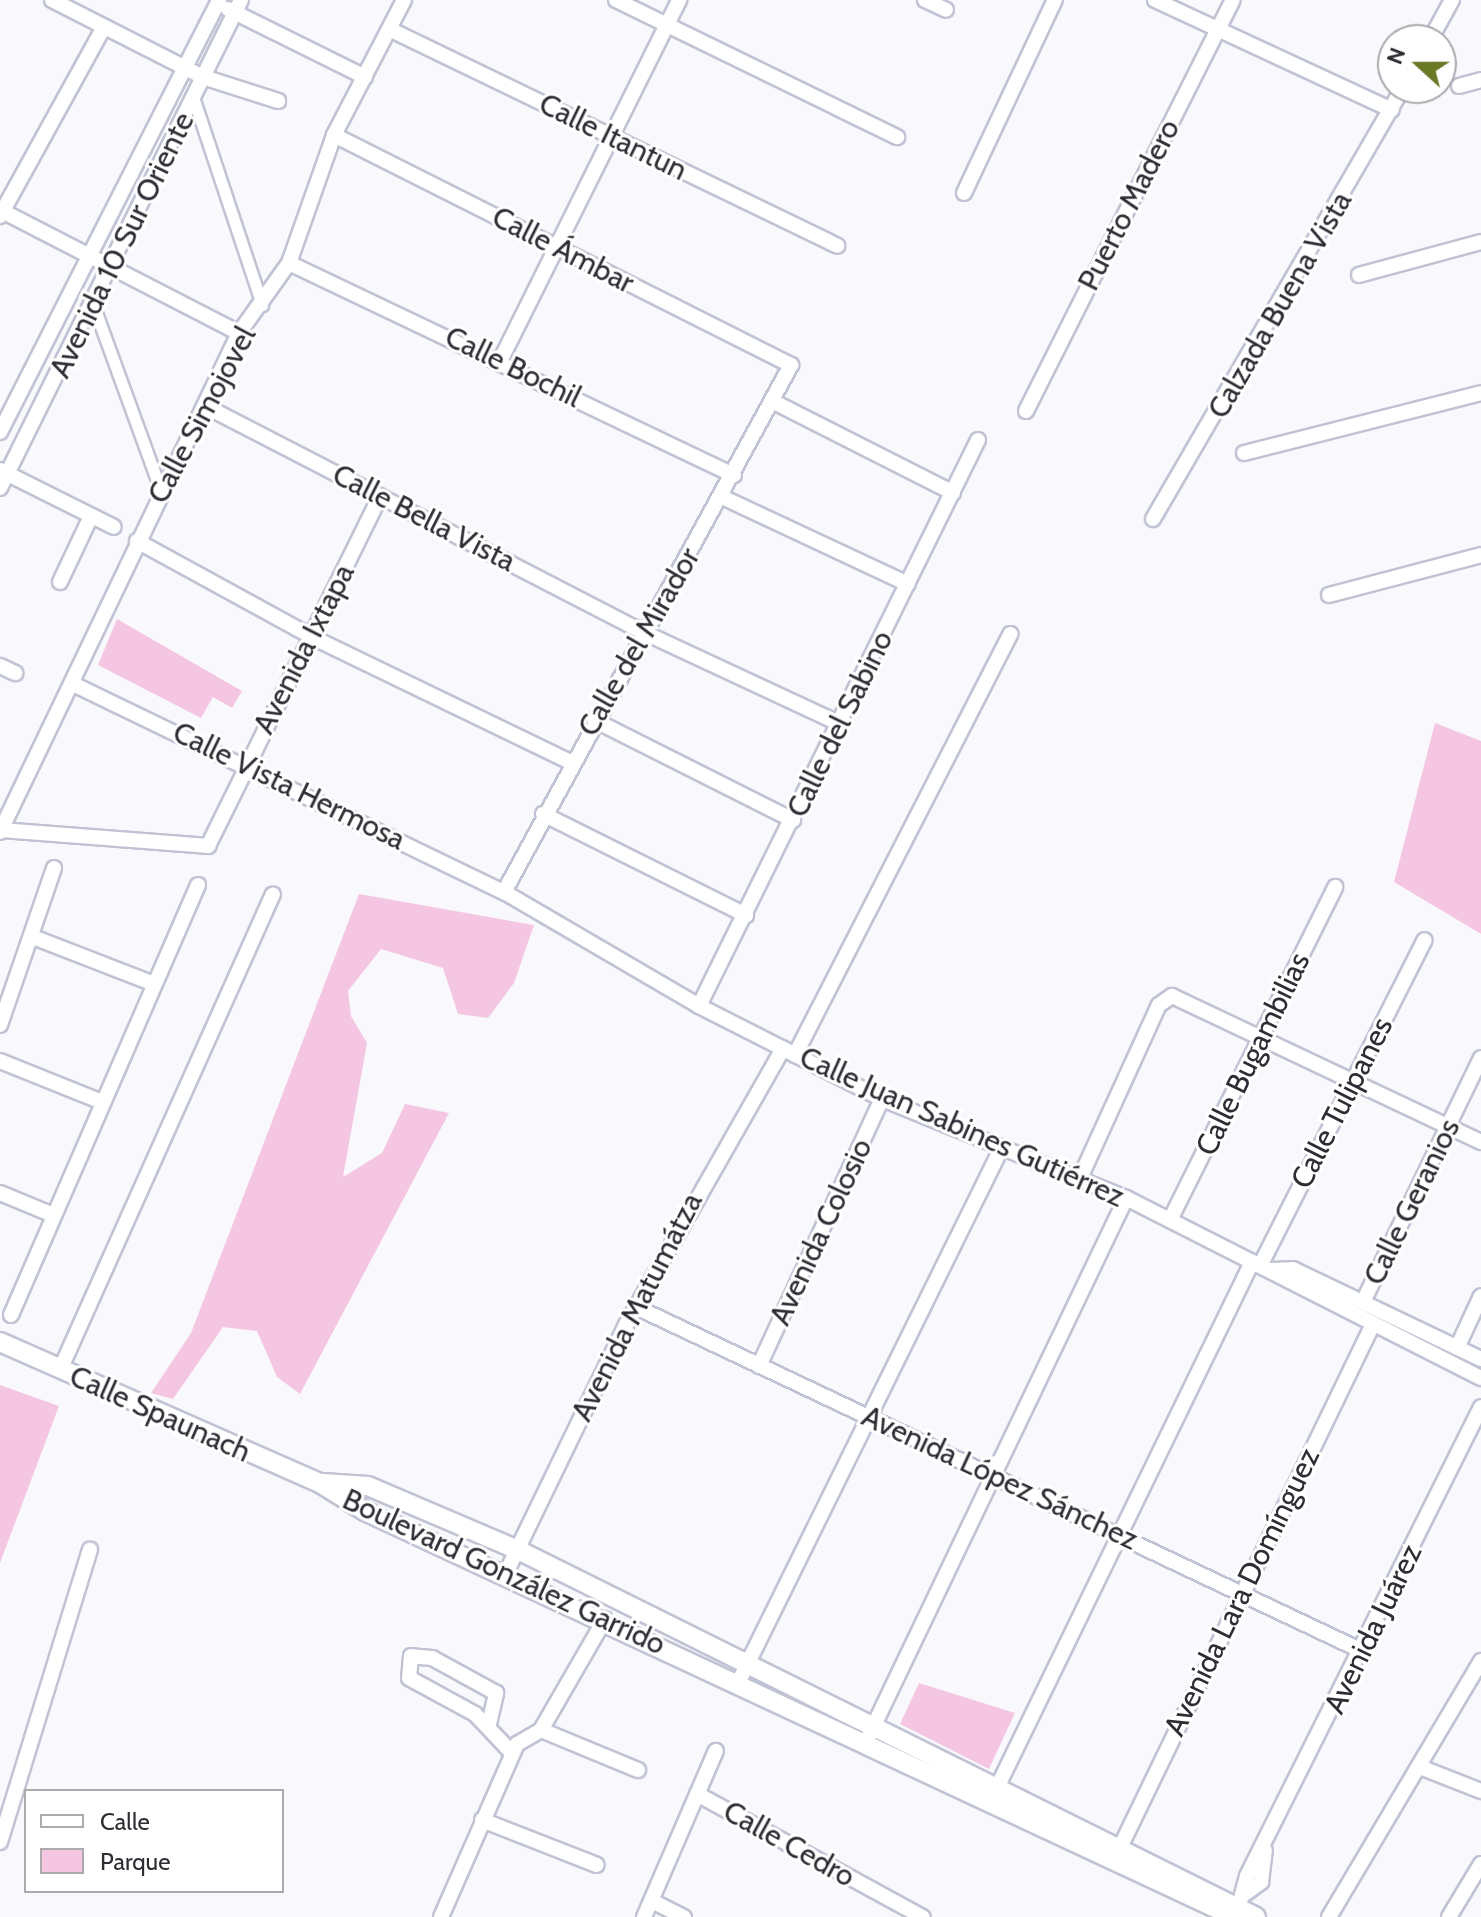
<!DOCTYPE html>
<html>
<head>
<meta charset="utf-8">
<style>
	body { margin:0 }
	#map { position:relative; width:1481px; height:1917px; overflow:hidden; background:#f9f9fd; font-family:Cabin,sans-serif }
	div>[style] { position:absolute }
	.green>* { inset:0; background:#f5c6e2 }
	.roads { filter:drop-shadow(2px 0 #c0c3d3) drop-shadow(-2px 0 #c0c3d3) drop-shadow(0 2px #c0c3d3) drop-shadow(0 -2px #c0c3d3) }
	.pedestrian>* { height:11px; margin:-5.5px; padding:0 5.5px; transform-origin:5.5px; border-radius:5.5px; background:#fff }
	.minor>* { height:14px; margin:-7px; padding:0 7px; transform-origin:7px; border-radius:7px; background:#fff }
	.tertiary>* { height:18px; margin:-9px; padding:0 9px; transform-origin:9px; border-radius:9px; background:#fff }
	span { translate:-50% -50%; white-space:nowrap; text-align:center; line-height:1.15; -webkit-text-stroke:6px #fff; paint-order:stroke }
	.street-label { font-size:30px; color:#2d2e34 }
	.legend { position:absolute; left:24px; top:1789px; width:260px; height:104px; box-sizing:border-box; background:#fff; border:2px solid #ababae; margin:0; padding:10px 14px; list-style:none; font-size:24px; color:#2d2e34 }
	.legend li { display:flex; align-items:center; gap:16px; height:40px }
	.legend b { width:40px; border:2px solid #ababae }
	.north { position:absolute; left:1377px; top:24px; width:80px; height:80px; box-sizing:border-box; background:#fff; border:2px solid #ababae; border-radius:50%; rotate:291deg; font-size:22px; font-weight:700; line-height:32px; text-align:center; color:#2d2e34 }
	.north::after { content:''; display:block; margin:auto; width:28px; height:36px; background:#6a7926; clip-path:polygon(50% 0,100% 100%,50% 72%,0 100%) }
</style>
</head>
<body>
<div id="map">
	<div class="green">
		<i style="clip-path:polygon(117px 619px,242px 691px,232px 708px,213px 697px,201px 718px,98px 665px)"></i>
		<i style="clip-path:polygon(1435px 723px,1481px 741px,1481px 934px,1394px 882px)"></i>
		<i style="clip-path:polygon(359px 894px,534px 925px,514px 983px,488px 1018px,458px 1014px,443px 968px,381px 949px,348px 991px,351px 1016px,367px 1043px,343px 1177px,382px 1153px,405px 1104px,449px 1113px,300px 1394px,277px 1377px,257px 1331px,223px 1327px,173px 1399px,151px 1393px,191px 1333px)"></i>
		<i style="clip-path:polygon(0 1385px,59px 1406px,0 1563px)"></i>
		<i style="clip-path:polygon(919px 1683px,1015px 1713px,989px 1769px,900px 1724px)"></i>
	</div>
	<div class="roads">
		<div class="pedestrian">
			<i style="left:194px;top:100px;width:216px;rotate:71.6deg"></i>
			<i style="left:94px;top:307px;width:196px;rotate:70deg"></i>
		</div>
		<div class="minor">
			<i style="left:52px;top:0;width:169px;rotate:27deg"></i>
			<i style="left:203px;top:77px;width:79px;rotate:17.7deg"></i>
			<i style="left:616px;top:0;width:313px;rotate:26deg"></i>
			<i style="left:925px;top:0;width:23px;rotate:25deg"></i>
			<i style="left:1155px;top:0;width:261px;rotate:24.9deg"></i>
			<i style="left:228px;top:9px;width:153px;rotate:26.4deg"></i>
			<i style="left:389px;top:29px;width:498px;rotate:25.8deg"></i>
			<i style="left:1430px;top:40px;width:46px;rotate:-61.2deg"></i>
			<i style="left:1459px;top:86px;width:23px;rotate:-15deg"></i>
			<i style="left:334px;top:135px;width:512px;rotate:26.72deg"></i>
			<i style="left:791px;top:365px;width:600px;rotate:118.57deg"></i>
			<i style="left:964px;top:193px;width:213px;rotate:-64.8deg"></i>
			<i style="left:0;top:210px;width:269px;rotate:27.2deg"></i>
			<i style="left:0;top:216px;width:216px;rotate:-61.2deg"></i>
			<i style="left:289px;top:263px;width:493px;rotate:25.5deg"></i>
			<i style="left:1359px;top:275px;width:126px;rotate:-15.1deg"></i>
			<i style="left:501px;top:359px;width:401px;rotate:-63.6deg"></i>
			<i style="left:772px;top:401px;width:203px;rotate:26.9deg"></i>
			<i style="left:205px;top:406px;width:493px;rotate:27.3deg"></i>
			<i style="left:643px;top:632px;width:217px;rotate:25deg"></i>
			<i style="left:1026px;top:411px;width:460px;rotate:-63.3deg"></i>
			<i style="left:0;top:432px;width:484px;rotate:-63.1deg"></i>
			<i style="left:1244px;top:453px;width:244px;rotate:-14.2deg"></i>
			<i style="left:0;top:470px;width:127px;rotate:26.6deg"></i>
			<i style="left:0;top:488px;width:544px;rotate:-63.72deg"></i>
			<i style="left:722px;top:497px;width:205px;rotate:25.1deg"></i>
			<i style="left:1153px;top:519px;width:498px;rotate:-59.9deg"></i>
			<i style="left:137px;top:541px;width:200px;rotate:28.7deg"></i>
			<i style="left:312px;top:637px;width:288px;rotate:25.8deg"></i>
			<i style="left:60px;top:582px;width:73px;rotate:-64.8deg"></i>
			<i style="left:1329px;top:595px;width:157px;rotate:-14.7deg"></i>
			<i style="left:0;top:666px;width:17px;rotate:25deg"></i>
			<i style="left:73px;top:684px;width:479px;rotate:25.8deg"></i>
			<i style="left:504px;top:892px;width:226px;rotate:30.3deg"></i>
			<i style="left:699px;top:1006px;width:205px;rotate:26.9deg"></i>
			<i style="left:882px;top:1099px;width:263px;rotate:22.1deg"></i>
			<i style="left:1126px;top:1198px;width:398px;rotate:26.9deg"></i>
			<i style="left:594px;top:720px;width:223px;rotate:26.7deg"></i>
			<i style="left:543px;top:814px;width:227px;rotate:26.5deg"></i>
			<i style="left:1px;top:830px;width:208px;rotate:4.4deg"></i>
			<i style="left:208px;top:846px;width:390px;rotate:-63.8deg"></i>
			<i style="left:0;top:832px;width:553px;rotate:-64.41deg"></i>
			<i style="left:239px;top:333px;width:86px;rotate:-54.5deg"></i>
			<i style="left:289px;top:263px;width:136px;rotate:-70.6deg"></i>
			<i style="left:334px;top:135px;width:152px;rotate:-62.6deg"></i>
			<i style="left:33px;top:937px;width:130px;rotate:21.2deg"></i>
			<i style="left:699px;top:1006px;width:631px;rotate:-63.76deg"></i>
			<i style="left:0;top:1025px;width:166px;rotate:-71deg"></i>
			<i style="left:795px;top:1055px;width:473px;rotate:-62.9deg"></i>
			<i style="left:0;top:1061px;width:110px;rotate:21.9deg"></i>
			<i style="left:1080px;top:1178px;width:190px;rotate:-65.5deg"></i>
			<i style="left:1159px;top:1005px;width:16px;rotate:-35deg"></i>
			<i style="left:1172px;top:996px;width:342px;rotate:25.3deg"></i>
			<i style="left:0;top:1193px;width:57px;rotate:22.5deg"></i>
			<i style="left:1170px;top:1220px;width:372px;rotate:-63.6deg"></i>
			<i style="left:1260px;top:1266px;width:365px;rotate:-63.2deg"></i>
			<i style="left:1270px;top:1270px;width:23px;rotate:-2deg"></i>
			<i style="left:1293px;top:1269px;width:208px;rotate:25.6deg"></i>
			<i style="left:1363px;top:1302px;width:271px;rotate:-64.2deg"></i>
			<i style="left:636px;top:1307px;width:803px;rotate:25.35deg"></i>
			<i style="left:11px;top:1315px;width:469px;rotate:-66.5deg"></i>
			<i style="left:1457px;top:1348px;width:57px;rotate:-65.2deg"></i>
			<i style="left:759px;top:1366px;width:294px;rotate:-65.3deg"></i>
			<i style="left:60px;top:1370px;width:521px;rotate:-65.89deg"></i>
			<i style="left:506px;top:1573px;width:276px;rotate:-64.2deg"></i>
			<i style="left:626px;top:1325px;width:318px;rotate:-60.4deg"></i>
			<i style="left:738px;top:1683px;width:597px;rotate:-63.78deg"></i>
			<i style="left:489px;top:1724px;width:32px;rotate:-77deg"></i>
			<i style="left:496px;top:1693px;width:73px;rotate:-151.3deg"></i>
			<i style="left:432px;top:1658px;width:21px;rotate:-175deg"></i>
			<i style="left:411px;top:1656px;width:22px;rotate:95deg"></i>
			<i style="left:409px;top:1678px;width:75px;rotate:28.6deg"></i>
			<i style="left:475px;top:1714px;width:54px;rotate:46.5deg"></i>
			<i style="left:541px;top:1730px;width:105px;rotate:22.4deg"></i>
			<i style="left:865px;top:1744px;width:605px;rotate:-64.45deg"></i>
			<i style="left:1420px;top:1767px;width:66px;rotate:21.5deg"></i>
			<i style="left:697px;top:1794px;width:257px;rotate:28.6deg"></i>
			<i style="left:992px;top:1798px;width:596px;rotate:-64.12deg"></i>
			<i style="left:482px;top:1820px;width:123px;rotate:21.4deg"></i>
			<i style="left:0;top:1842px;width:306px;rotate:-72.9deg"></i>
			<i style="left:1115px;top:1858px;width:593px;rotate:-64.21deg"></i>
			<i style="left:1246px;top:1893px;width:19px;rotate:-36deg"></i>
			<i style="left:1261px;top:1882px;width:32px;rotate:-83deg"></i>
			<i style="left:652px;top:1901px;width:36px;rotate:27deg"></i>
			<i style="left:441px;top:1917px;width:189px;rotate:-66.3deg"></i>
			<i style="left:517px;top:1744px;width:28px;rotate:-30deg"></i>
			<i style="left:541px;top:1730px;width:128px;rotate:-60deg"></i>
			<i style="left:644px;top:1917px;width:181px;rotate:-66.6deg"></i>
			<i style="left:1236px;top:1917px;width:42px;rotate:-75deg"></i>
			<i style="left:1247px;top:1876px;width:524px;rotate:-63.48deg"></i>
			<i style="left:1329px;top:1917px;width:298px;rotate:-59.3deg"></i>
			<i style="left:1449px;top:1917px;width:62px;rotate:-58.9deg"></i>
		</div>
		<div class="tertiary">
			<i style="left:0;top:1342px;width:350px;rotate:23.8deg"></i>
			<i style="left:320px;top:1483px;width:53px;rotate:31.9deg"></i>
			<i style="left:365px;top:1511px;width:960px;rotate:25.02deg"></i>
			<i style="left:323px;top:1483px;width:45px;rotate:3.8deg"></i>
			<i style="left:368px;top:1486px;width:163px;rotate:23.1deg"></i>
			<i style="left:518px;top:1550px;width:824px;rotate:26.44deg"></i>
		</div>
	</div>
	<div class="street-label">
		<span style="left:613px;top:137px;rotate:26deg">Calle Itantun</span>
		<span style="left:1129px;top:205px;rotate:-63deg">Puerto Madero</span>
		<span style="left:122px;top:245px;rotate:-64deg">Avenida 10 Sur Oriente</span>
		<span style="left:563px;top:250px;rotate:27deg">Calle Ámbar</span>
		<span style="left:1280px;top:305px;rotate:-60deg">Calzada Buena Vista</span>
		<span style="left:513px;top:367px;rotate:26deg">Calle Bochil</span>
		<span style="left:202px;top:415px;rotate:-62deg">Calle Simojovel</span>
		<span style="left:424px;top:518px;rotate:27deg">Calle Bella Vista</span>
		<span style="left:639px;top:642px;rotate:-60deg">Calle del Mirador</span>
		<span style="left:304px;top:649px;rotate:-63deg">Avenida Ixtapa</span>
		<span style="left:840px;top:724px;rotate:-64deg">Calle del Sabino</span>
		<span style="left:289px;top:786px;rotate:26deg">Calle Vista Hermosa</span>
		<span style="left:1253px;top:1054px;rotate:-64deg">Calle Bugambilias</span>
		<span style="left:1342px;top:1103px;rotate:-63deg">Calle Tulipanes</span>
		<span style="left:962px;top:1127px;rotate:24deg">Calle Juan Sabines Gutiérrez</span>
		<span style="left:1412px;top:1202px;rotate:-64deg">Calle Geranios</span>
		<span style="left:821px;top:1232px;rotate:-65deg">Avenida Colosio</span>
		<span style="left:637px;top:1307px;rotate:-63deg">Avenida Matumátza</span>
		<span style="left:160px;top:1414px;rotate:24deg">Calle Spaunach</span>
		<span style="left:1000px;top:1478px;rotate:25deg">Avenida López Sánchez</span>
		<span style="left:504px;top:1572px;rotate:25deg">Boulevard González Garrido</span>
		<span style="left:1242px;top:1592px;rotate:-64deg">Avenida Lara Domínguez</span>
		<span style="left:1373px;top:1629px;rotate:-64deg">Avenida Juárez</span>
		<span style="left:789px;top:1844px;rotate:29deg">Calle Cedro</span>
	</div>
	<ul class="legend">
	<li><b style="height:10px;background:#fff"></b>Calle</li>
	<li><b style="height:22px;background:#f5c6e2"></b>Parque</li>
	</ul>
	<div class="north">N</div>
</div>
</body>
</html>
